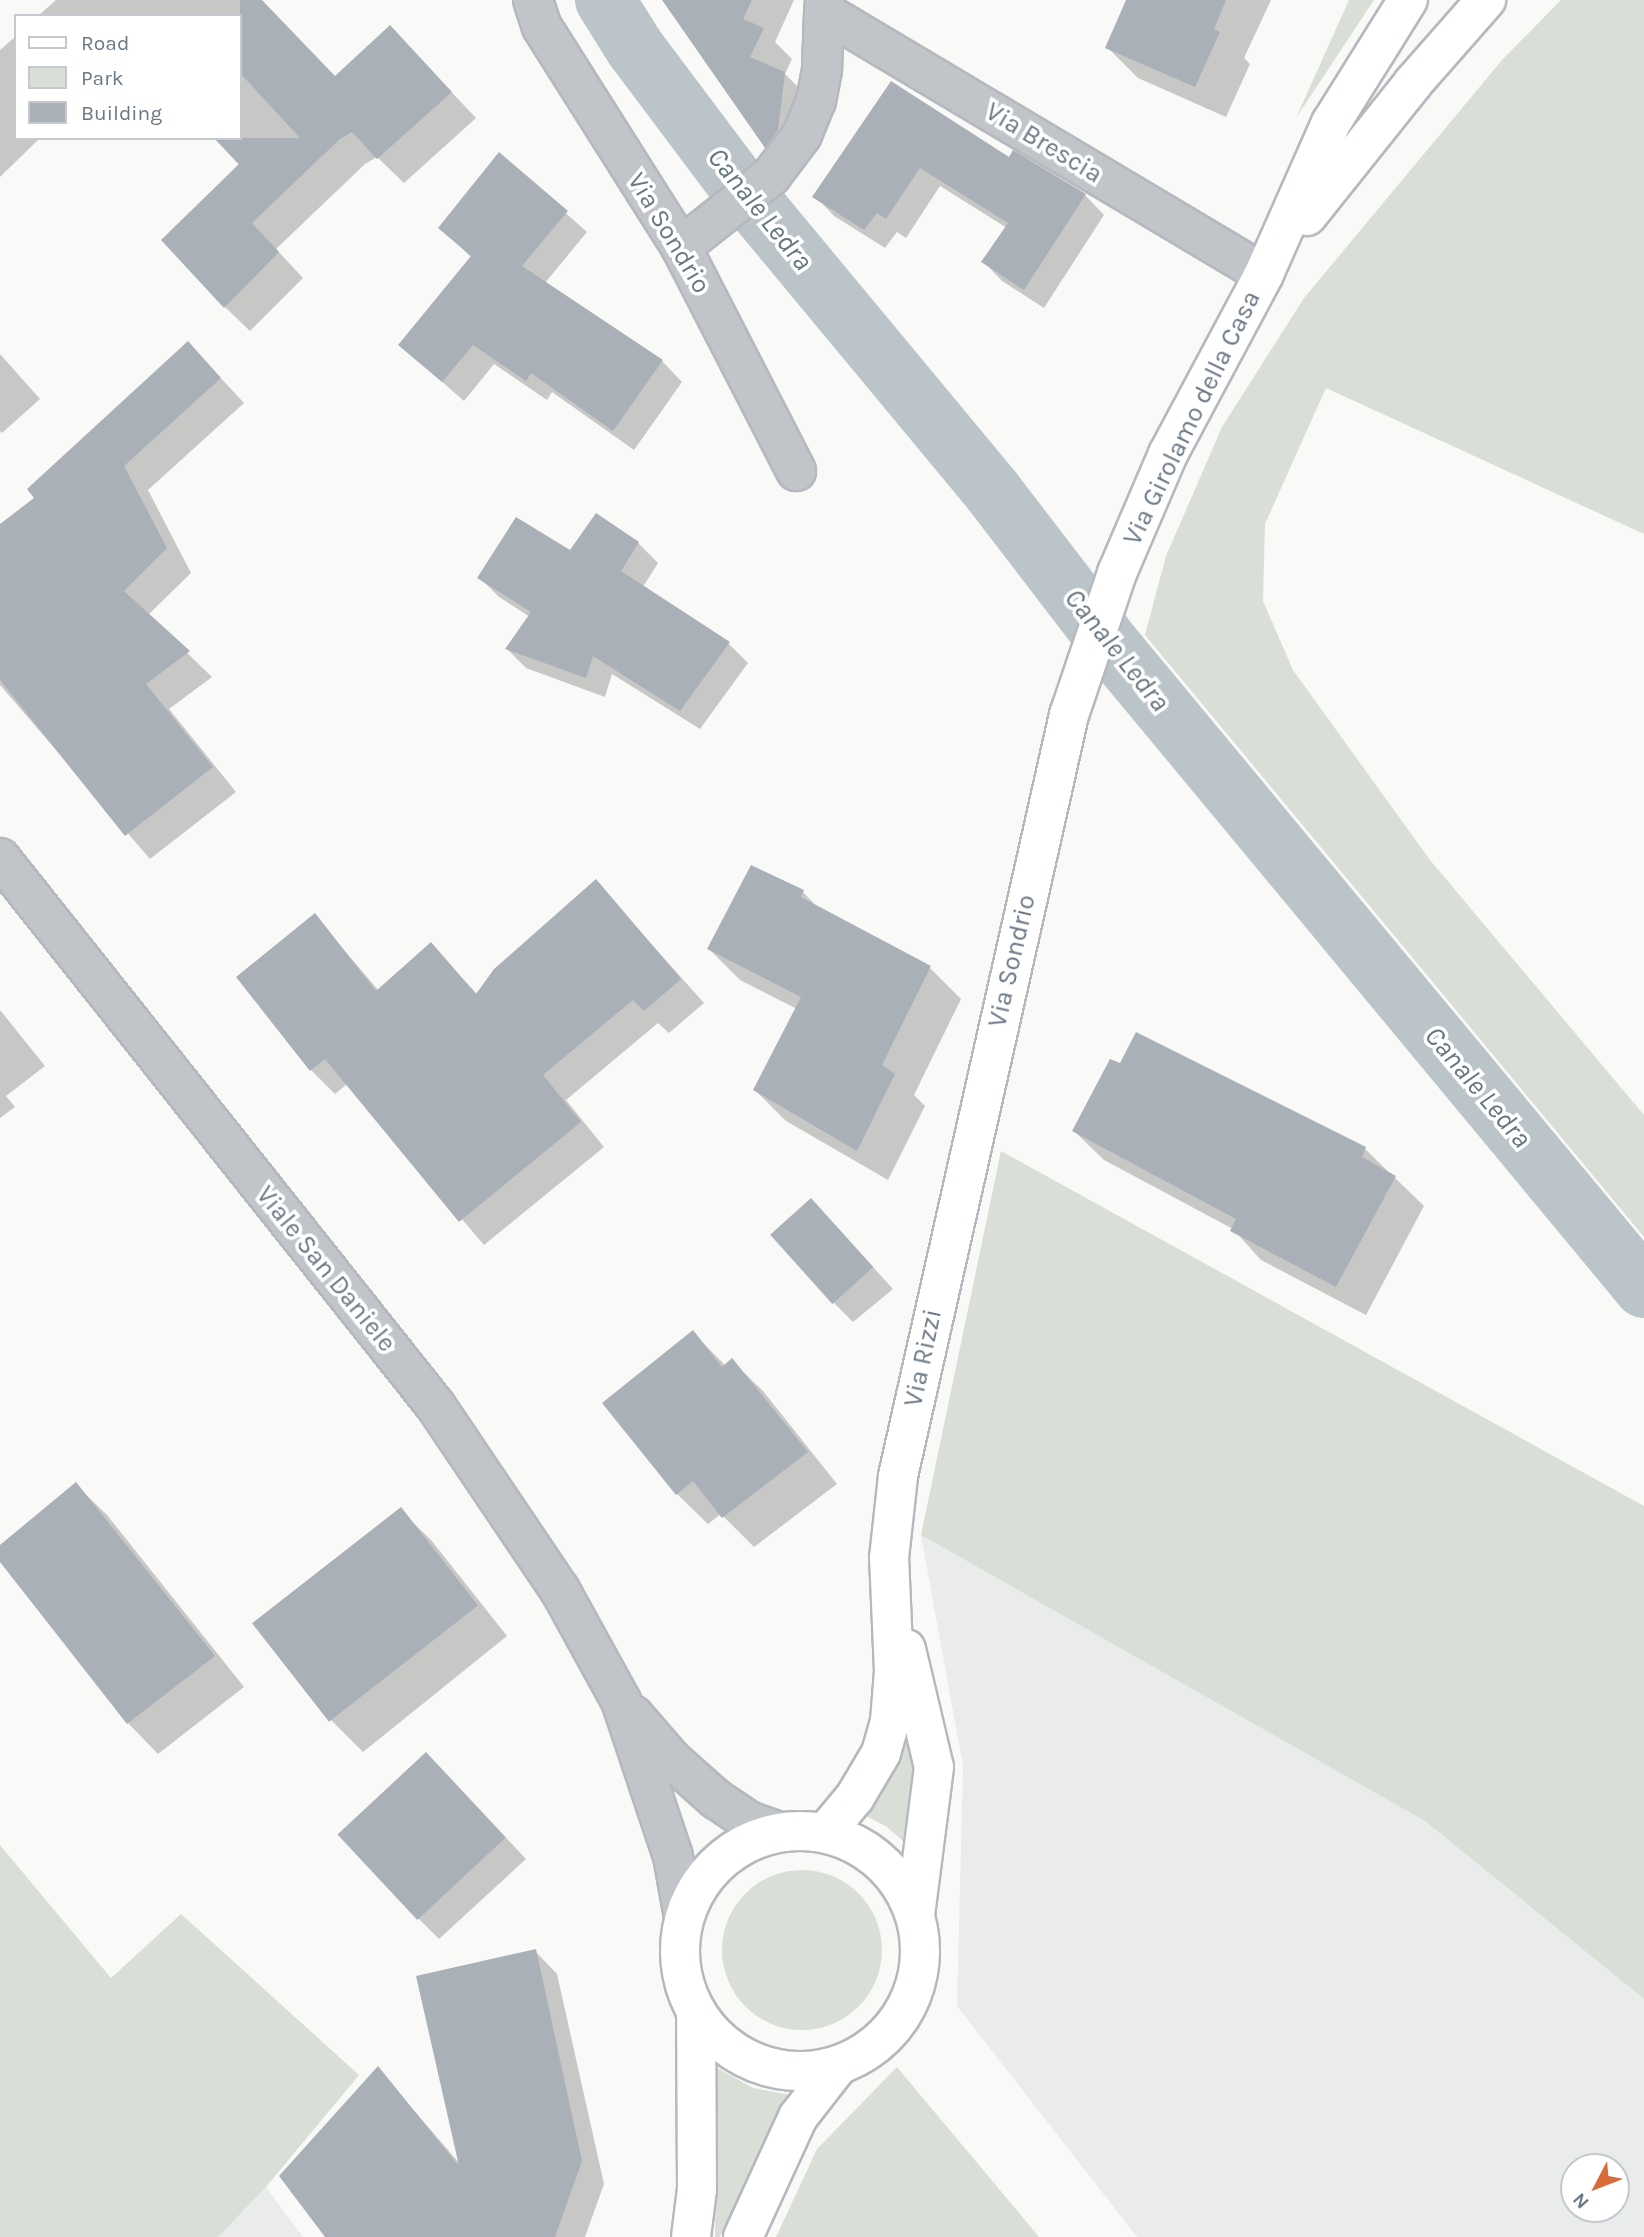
<!DOCTYPE html>
<html>
<head>
<meta charset="utf-8">
<style>
	body { margin:0 }
	#map { position:relative; width:1644px; height:2237px; overflow:hidden; background:#f9faf8; font-family:Karla,sans-serif }
	div>[style] { position:absolute }
	.built>* { inset:0; background:#eaebeb }
	.green>* { inset:0; background:#d9ded7 }
	.round { border-radius:50% }
	.shadow>* { inset:0; background:#0003 }
	.canal>* { height:60px; margin:-30px; padding:0 30px; transform-origin:30px; border-radius:30px; background:#bbc4c9 }
	.building>* { inset:0; background:#aab0b7; transform-origin:0 0 }
	.roads { filter:drop-shadow(2px 0 #b5b9bd) drop-shadow(-2px 0 #b5b9bd) drop-shadow(0 2px #b5b9bd) drop-shadow(0 -2px #b5b9bd) }
	.minor>* { height:38px; margin:-19px; padding:0 19px; transform-origin:19px; border-radius:19px; background:#c1c5c9 }
	.major>* { height:38px; margin:-19px; padding:0 19px; transform-origin:19px; border-radius:19px; background:#fff }
	.major>.ring { margin:-19px; padding:0; box-sizing:content-box; background:none; border:38px solid #fff; border-radius:50% }
	span { translate:-50% -50%; white-space:nowrap; text-align:center; line-height:1.15; -webkit-text-stroke:7px #fff; paint-order:stroke }
	.street-label { font-size:26px; color:#6b7886 }
	.water-label { font-size:28px; color:#677781; font-style:italic }
	.legend { position:absolute; left:14px; top:14px; width:228px; height:126px; box-sizing:border-box; background:#fff; border:2px solid #c4c9cf; margin:0; padding:9px 12px; list-style:none; font-size:21px; color:#6b7886 }
	.legend li { display:flex; align-items:center; gap:14px; height:35px }
	.legend b { width:35px; border:2px solid #c4c9cf }
	.north { position:absolute; left:1560px; top:2153px; width:70px; height:70px; box-sizing:border-box; background:#fff; border:2px solid #c4c9cf; border-radius:50%; rotate:228deg; font-size:19px; font-weight:700; line-height:28px; text-align:center; color:#6b7886 }
	.north::after { content:''; display:block; margin:auto; width:24px; height:32px; background:#d76c3a; clip-path:polygon(50% 0,100% 100%,50% 72%,0 100%) }
</style>
</head>
<body>
<div id="map">
	<div class="built">
		<i style="clip-path:polygon(evenodd,921px 1535px,1425px 1821px,1644px 1999px,1644px 2237px,1137px 2237px,957px 2006px,963px 1766px,921px 1535px,1574px 2167px,1616px 2167px,1616px 2209px,1574px 2209px,1574px 2167px)"></i>
		<i style="clip-path:polygon(266px 2187px,303px 2237px,218px 2237px)"></i>
	</div>
	<div class="green">
		<i style="clip-path:polygon(1349px 0,1374px 0,1296px 118px)"></i>
		<i style="clip-path:polygon(1561px 0,1644px 0,1644px 534px,1326px 388px,1265px 524px,1263px 601px,1293px 670px,1430px 860px,1644px 1115px,1644px 1237px,1145px 635px,1166px 556px,1222px 427px,1304px 298px,1502px 60px)"></i>
		<i style="clip-path:polygon(1001px 1151px,1644px 1506px,1644px 1999px,1425px 1821px,921px 1535px)"></i>
		<i style="clip-path:polygon(899px 1708px,913px 1757px,912px 1849px,887px 1827px,855px 1810px)"></i>
		<i style="clip-path:polygon(0 1845px,111px 1978px,181px 1914px,359px 2075px,266px 2187px,218px 2237px,0 2237px)"></i>
		<i class="round" style="left:722px;top:1870px;width:160px;height:160px"></i>
		<i style="clip-path:polygon(897px 2067px,1039px 2237px,776px 2237px,817px 2149px)"></i>
		<i style="clip-path:polygon(717px 2068px,753px 2088px,791px 2095px,720px 2237px,715px 2237px)"></i>
	</div>
	<div class="shadow">
		<i style="clip-path:polygon(56px 0,261px 0,335px 78px,390px 27px,476px 118px,404px 183px,377px 157px,365px 164px,276px 249px,303px 278px,250px 331px,225px 307px,240px 166px,214px 138px,240px 138px,240px 16px,38px 16px)"></i>
		<i style="clip-path:polygon(684px 0,794px 0,775px 42px,792px 59px,785px 74px,814px 103px,807px 160px,796px 176px,766px 146px,677px 18px)"></i>
		<i style="clip-path:polygon(1128px 0,1271px 0,1244px 58px,1250px 64px,1226px 117px,1138px 78px,1107px 47px)"></i>
		<i style="clip-path:polygon(16px 36px,16px 138px,40px 138px,0 177px,0 50px)"></i>
		<i style="clip-path:polygon(892px 83px,1009px 160px,1085px 195px,1104px 215px,1044px 308px,1002px 281px,983px 261px,1007px 228px,940px 186px,906px 238px,897px 232px,885px 248px,834px 216px,815px 196px)"></i>
		<i style="clip-path:polygon(500px 155px,587px 232px,545px 283px,662px 361px,682px 382px,634px 450px,552px 392px,547px 400px,494px 364px,464px 401px,400px 345px,472px 258px,441px 228px)"></i>
		<i style="clip-path:polygon(188px 343px,244px 403px,148px 490px,191px 573px,148px 615px,212px 677px,169px 709px,236px 792px,150px 859px,0 685px,0 527px,36px 498px)"></i>
		<i style="clip-path:polygon(0 354px,40px 399px,2px 433px,0 431px)"></i>
		<i style="clip-path:polygon(596px 516px,638px 543px,658px 563px,643px 587px,728px 643px,748px 663px,700px 729px,612px 674px,605px 697px,526px 668px,507px 649px,530px 617px,499px 597px,480px 578px,571px 552px)"></i>
		<i style="clip-path:polygon(596px 882px,704px 1003px,669px 1033px,658px 1023px,566px 1100px,604px 1147px,484px 1245px,347px 1084px,335px 1094px,311px 1070px,315px 916px,379px 991px,431px 945px,478px 995px)"></i>
		<i style="clip-path:polygon(803px 892px,820px 910px,930px 968px,961px 999px,914px 1095px,925px 1106px,888px 1180px,786px 1121px,755px 1090px,797px 1009px,740px 980px,709px 949px)"></i>
		<i style="clip-path:polygon(0 1010px,45px 1066px,6px 1096px,15px 1107px,0 1118px)"></i>
		<i style="clip-path:polygon(1137px 1034px,1365px 1149px,1424px 1206px,1366px 1315px,1261px 1260px,1233px 1229px,1104px 1160px,1074px 1131px,1121px 1065px)"></i>
		<i style="clip-path:polygon(832px 1222px,893px 1289px,853px 1322px,832px 1301px)"></i>
		<i style="clip-path:polygon(693px 1333px,726px 1366px,732px 1361px,763px 1391px,837px 1484px,754px 1547px,721px 1514px,708px 1524px,677px 1494px)"></i>
		<i style="clip-path:polygon(76px 1485px,107px 1515px,244px 1687px,158px 1754px,128px 1723px,0 1560px,0 1547px)"></i>
		<i style="clip-path:polygon(400px 1510px,431px 1540px,507px 1636px,363px 1752px,332px 1721px,257px 1626px)"></i>
		<i style="clip-path:polygon(447px 1775px,526px 1859px,439px 1939px,418px 1918px)"></i>
		<i style="clip-path:polygon(535px 1951px,557px 1974px,604px 2184px,585px 2237px,327px 2237px,378px 2069px,461px 2165px)"></i>
	</div>
	<div class="canal">
		<i style="left:605px;top:0;width:57px;rotate:58deg"></i>
		<i style="left:635px;top:48px;width:166px;rotate:53.1deg"></i>
		<i style="left:735px;top:181px;width:404px;rotate:50.3deg"></i>
		<i style="left:993px;top:492px;width:195px;rotate:52.5deg"></i>
		<i style="left:1112px;top:647px;width:833px;rotate:50.31deg"></i>
	</div>
	<div class="building">
		<i style="clip-path:polygon(240px 0,262px 0,335px 76px,390px 25px,452px 92px,377px 159px,352px 132px,340px 139px,252px 223px,279px 252px,224px 308px,161px 240px,239px 164px,214px 138px,300px 138px,240px 73px)"></i>
		<i style="clip-path:polygon(662px 0,752px 0,743px 19px,764px 28px,750px 57px,785px 72px,778px 130px,765px 148px)"></i>
		<i style="clip-path:polygon(1126px 0,1226px 0,1214px 29px,1220px 32px,1195px 87px,1105px 48px)"></i>
		<i style="clip-path:polygon(891px 81px,1009px 157px,1013px 150px,1086px 194px,1024px 290px,981px 262px,1008px 223px,920px 168px,886px 219px,877px 213px,864px 230px,812px 197px)"></i>
		<i style="clip-path:polygon(499px 152px,568px 211px,522px 266px,663px 360px,613px 431px,531px 373px,526px 381px,473px 345px,442px 382px,398px 345px,471px 256px,438px 228px)"></i>
		<i style="clip-path:polygon(188px 341px,221px 378px,124px 466px,167px 548px,124px 591px,190px 651px,146px 684px,213px 767px,125px 836px,0 680px,0 524px,34px 498px,27px 489px)"></i>
		<i style="clip-path:polygon(596px 513px,639px 542px,621px 571px,730px 642px,680px 711px,593px 656px,586px 678px,505px 649px,531px 612px,477px 578px,516px 517px,570px 550px)"></i>
		<i style="clip-path:polygon(751px 865px,804px 890px,801px 897px,931px 966px,882px 1065px,895px 1074px,857px 1151px,753px 1090px,801px 997px,707px 949px)"></i>
		<i style="clip-path:polygon(596px 879px,681px 979px,644px 1011px,633px 1000px,543px 1075px,581px 1122px,459px 1222px,325px 1059px,310px 1071px,236px 977px,315px 913px,376px 991px,431px 942px,476px 994px,494px 969px)"></i>
		<i style="clip-path:polygon(1136px 1032px,1366px 1147px,1362px 1157px,1396px 1176px,1336px 1287px,1230px 1231px,1236px 1219px,1072px 1131px,1110px 1059px,1120px 1063px)"></i>
		<i style="left:811px;top:1198px;width:93px;height:55px;rotate:48deg"></i>
		<i style="clip-path:polygon(693px 1330px,722px 1367px,732px 1358px,808px 1452px,722px 1518px,693px 1481px,676px 1495px,602px 1403px)"></i>
		<i style="clip-path:polygon(76px 1482px,215px 1656px,127px 1724px,0 1562px,0 1545px)"></i>
		<i style="left:401px;top:1507px;width:125px;height:189px;rotate:52deg"></i>
		<i style="left:426px;top:1752px;width:117px;height:121px;rotate:47deg"></i>
		<i style="clip-path:polygon(536px 1949px,582px 2161px,555px 2237px,325px 2237px,279px 2176px,378px 2066px,459px 2166px,416px 1976px)"></i>
	</div>
	<div class="roads">
		<div class="minor">
			<i style="left:533px;top:0;width:28px;rotate:72deg"></i>
			<i style="left:542px;top:27px;width:260px;rotate:57.7deg"></i>
			<i style="left:681px;top:247px;width:252px;rotate:62.8deg"></i>
			<i style="left:825px;top:0;width:12px;rotate:95deg"></i>
			<i style="left:824px;top:12px;width:512px;rotate:30.77deg"></i>
			<i style="left:681px;top:247px;width:115px;rotate:-38.3deg"></i>
			<i style="left:771px;top:176px;width:51px;rotate:-52.9deg"></i>
			<i style="left:802px;top:135px;width:37px;rotate:-68deg"></i>
			<i style="left:816px;top:101px;width:33px;rotate:-79deg"></i>
			<i style="left:822px;top:69px;width:57px;rotate:-88deg"></i>
			<i style="left:0;top:858px;width:699px;rotate:51.51deg"></i>
			<i style="left:435px;top:1405px;width:223px;rotate:56deg"></i>
			<i style="left:560px;top:1590px;width:127px;rotate:61.2deg"></i>
			<i style="left:621px;top:1701px;width:163px;rotate:71.5deg"></i>
			<i style="left:673px;top:1856px;width:63px;rotate:79.9deg"></i>
			<i style="left:633px;top:1715px;width:60px;rotate:49.1deg"></i>
			<i style="left:672px;top:1760px;width:59px;rotate:41.6deg"></i>
			<i style="left:716px;top:1799px;width:40px;rotate:34deg"></i>
			<i style="left:749px;top:1821px;width:32px;rotate:20deg"></i>
		</div>
		<div class="major">
			<i style="left:1307px;top:216px;width:170px;rotate:-51.4deg"></i>
			<i style="left:1413px;top:83px;width:111px;rotate:-48.7deg"></i>
			<i style="left:906px;top:1649px;width:121px;rotate:76.7deg"></i>
			<i style="left:934px;top:1767px;width:149px;rotate:97.3deg"></i>
			<i class="ring" style="left:680px;top:1831px;width:202px;height:202px"></i>
			<i style="left:825px;top:1833px;width:47px;rotate:-50.2deg"></i>
			<i style="left:855px;top:1797px;width:51px;rotate:-59.4deg"></i>
			<i style="left:881px;top:1753px;width:33px;rotate:-74deg"></i>
			<i style="left:890px;top:1721px;width:50px;rotate:-85.4deg"></i>
			<i style="left:894px;top:1671px;width:113px;rotate:-92.5deg"></i>
			<i style="left:889px;top:1558px;width:82px;rotate:-83.7deg"></i>
			<i style="left:898px;top:1476px;width:780px;rotate:-77.34deg"></i>
			<i style="left:1069px;top:715px;width:150px;rotate:-71.3deg"></i>
			<i style="left:1117px;top:573px;width:129px;rotate:-66.8deg"></i>
			<i style="left:1168px;top:454px;width:204px;rotate:-61.9deg"></i>
			<i style="left:1264px;top:274px;width:165px;rotate:-66.1deg"></i>
			<i style="left:1331px;top:123px;width:145px;rotate:-58deg"></i>
			<i style="left:691px;top:2237px;width:48px;rotate:-82.9deg"></i>
			<i style="left:697px;top:2189px;width:176px;rotate:-90.3deg"></i>
			<i style="left:743px;top:2237px;width:132px;rotate:-65.4deg"></i>
			<i style="left:798px;top:2117px;width:63px;rotate:-52deg"></i>
		</div>
	</div>
	<div class="street-label">
		<span style="left:1044px;top:143px;rotate:31deg">Via Brescia</span>
		<span style="left:669px;top:233px;rotate:59deg">Via Sondrio</span>
		<span style="left:1192px;top:418px;rotate:-64deg">Via Girolamo della Casa</span>
		<span style="left:1012px;top:961px;rotate:-77deg">Via Sondrio</span>
		<span style="left:326px;top:1269px;rotate:51deg">Viale San Daniele</span>
		<span style="left:923px;top:1358px;rotate:-78deg">Via Rizzi</span>
	</div>
	<div class="water-label">
		<span style="left:760px;top:209px;rotate:51deg">Canale Ledra</span>
		<span style="left:1117px;top:650px;rotate:51deg">Canale Ledra</span>
		<span style="left:1478px;top:1087px;rotate:50deg">Canale Ledra</span>
	</div>
	<ul class="legend">
	<li><b style="height:9px;background:#fff"></b>Road</li>
	<li><b style="height:19px;background:#d9ded7"></b>Park</li>
	<li><b style="height:19px;background:#aab0b7"></b>Building</li>
	</ul>
	<div class="north">N</div>
</div>
</body>
</html>
